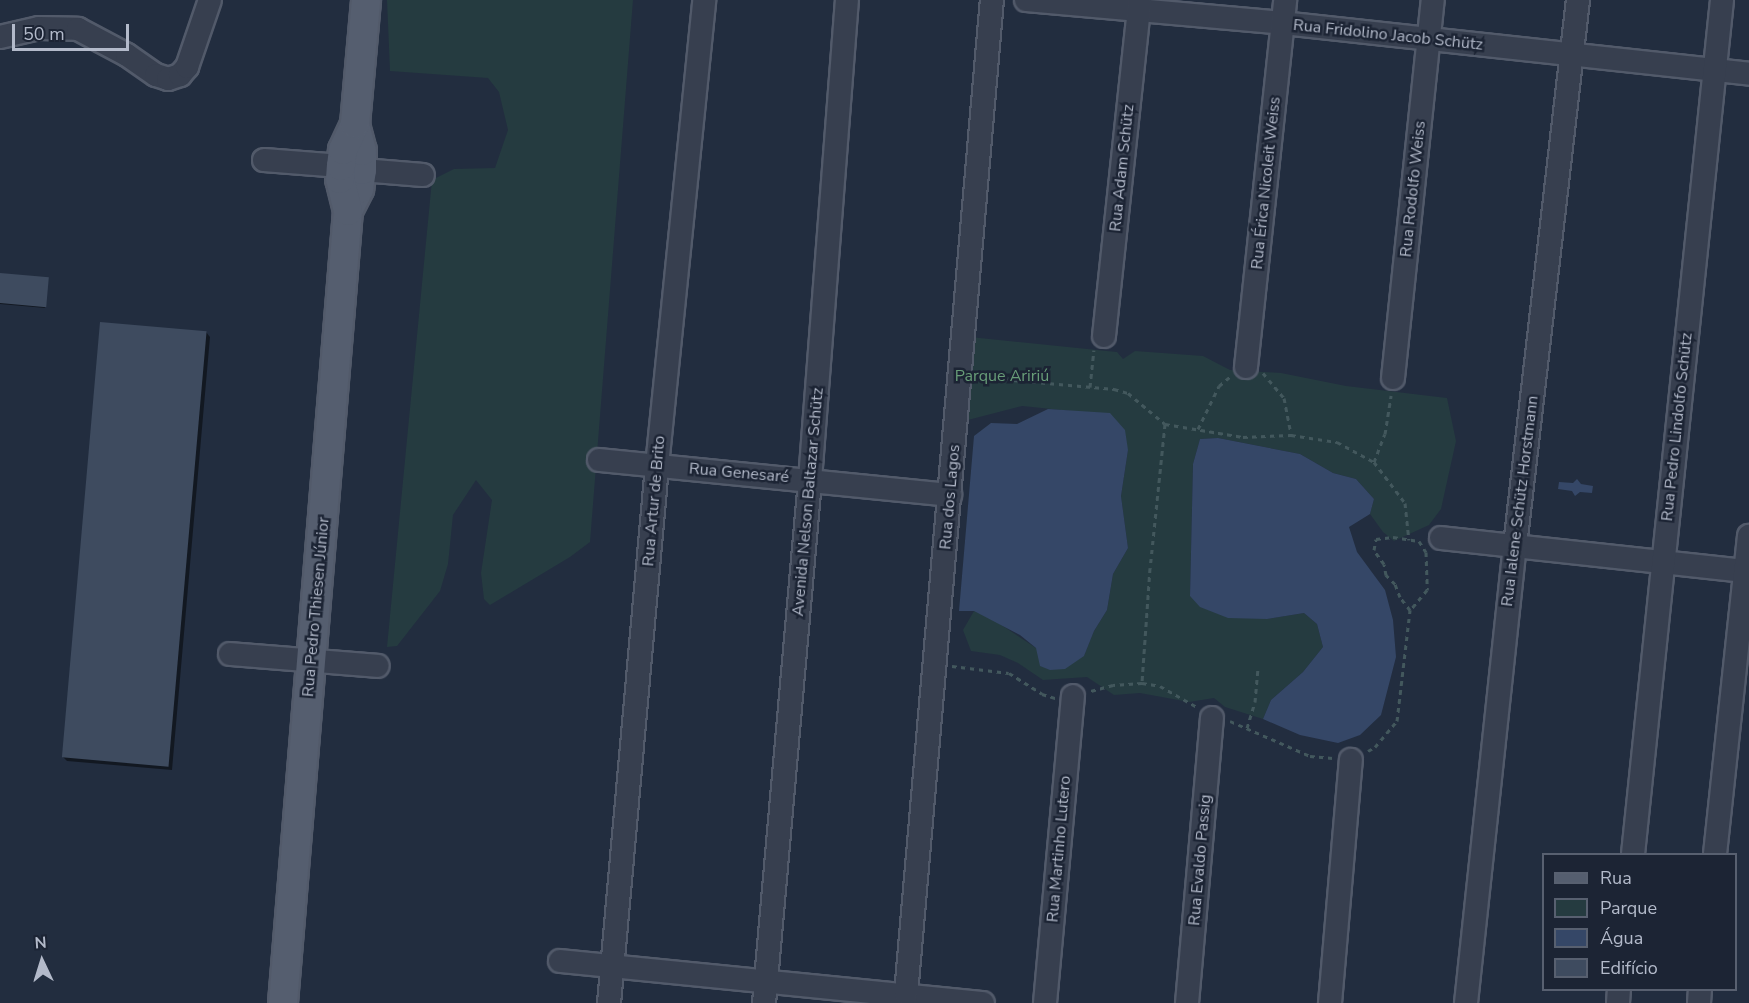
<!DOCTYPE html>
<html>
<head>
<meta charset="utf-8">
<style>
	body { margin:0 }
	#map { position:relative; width:1749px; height:1003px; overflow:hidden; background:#222d3f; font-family:"Nunito Sans",sans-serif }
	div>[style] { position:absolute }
	.green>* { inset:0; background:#253b40 }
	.water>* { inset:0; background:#354767 }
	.shadow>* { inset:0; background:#0007; transform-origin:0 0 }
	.building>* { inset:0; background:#3e4b5f; transform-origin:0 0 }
	.path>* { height:3px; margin-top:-1.5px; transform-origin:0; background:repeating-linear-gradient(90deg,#43585d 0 4.5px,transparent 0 9px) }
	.roads { filter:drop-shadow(2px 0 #525a6a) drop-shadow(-2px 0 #525a6a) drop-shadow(0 2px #525a6a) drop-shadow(0 -2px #525a6a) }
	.minor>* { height:22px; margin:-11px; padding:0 11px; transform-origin:11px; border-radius:11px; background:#373f4f }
	.major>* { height:28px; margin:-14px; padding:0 14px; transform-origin:14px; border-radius:14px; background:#555e6f }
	span { translate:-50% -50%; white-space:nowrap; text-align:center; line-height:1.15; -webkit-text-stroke:5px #1c2434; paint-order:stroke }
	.street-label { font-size:16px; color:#b3baca }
	.park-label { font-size:16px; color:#689d78 }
	.legend { position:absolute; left:1542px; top:853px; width:195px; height:138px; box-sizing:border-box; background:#1c2434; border:2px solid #586070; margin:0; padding:8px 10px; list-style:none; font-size:18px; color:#b3baca }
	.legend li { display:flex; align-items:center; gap:12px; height:30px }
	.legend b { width:30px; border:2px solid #586070 }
	.north { position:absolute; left:12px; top:931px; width:60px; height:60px; -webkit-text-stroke:4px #1c2434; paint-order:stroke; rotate:356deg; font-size:16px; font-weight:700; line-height:24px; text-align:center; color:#b3baca }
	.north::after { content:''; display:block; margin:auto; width:21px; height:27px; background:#b3baca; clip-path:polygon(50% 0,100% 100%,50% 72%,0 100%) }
	.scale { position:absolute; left:12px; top:24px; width:117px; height:27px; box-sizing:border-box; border:3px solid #b3baca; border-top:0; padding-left:8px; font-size:18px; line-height:21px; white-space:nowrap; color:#b3baca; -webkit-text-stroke:4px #1c2434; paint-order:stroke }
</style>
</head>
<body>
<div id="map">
	<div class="green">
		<i style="clip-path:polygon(387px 0,633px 0,590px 542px,570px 557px,490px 605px,484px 599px,481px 573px,492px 500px,476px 480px,453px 515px,448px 564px,440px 591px,397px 646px,387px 647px,432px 180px,454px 169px,495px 168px,508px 130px,499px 92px,488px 78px,390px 71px)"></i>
		<i style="clip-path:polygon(970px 337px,1117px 352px,1123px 359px,1135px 351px,1203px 356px,1230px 370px,1281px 373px,1346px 386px,1447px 398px,1456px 441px,1441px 509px,1429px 525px,1394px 541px,1383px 532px,1370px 514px,1374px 499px,1356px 479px,1333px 473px,1300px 454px,1218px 438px,1200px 439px,1193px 464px,1190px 596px,1267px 619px,1304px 613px,1317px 624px,1323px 647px,1303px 672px,1271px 700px,1263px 719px,1225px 707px,1214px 698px,1189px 702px,1140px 693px,1114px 695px,1087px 677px,1043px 680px,1018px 663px,1000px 655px,971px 651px,963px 630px,974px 611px,994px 620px,1036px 648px,1084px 656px,1094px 631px,1107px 610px,1113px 574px,1128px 548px,1121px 496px,1128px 450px,1111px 415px,1022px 406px,964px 421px)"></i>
	</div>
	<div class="water">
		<i style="clip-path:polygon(1048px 409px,1110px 413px,1125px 430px,1128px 450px,1121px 496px,1128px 548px,1113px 574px,1107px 610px,1094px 631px,1084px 656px,1065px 669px,1050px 670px,1040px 666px,1036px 648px,1020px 635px,974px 611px,959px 611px,974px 436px,991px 423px,1017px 424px)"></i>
		<i style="clip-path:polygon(1218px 438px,1300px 454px,1333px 473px,1356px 479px,1374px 499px,1370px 514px,1349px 527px,1357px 552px,1385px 590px,1393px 620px,1396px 657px,1381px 715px,1360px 735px,1338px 743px,1300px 735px,1263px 719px,1271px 700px,1303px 672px,1323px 647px,1317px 624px,1304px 613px,1267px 619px,1228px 618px,1200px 607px,1190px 596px,1193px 464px,1200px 439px)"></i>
		<i style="clip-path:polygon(1577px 479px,1581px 484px,1593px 486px,1592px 493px,1580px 492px,1575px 496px,1572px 491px,1558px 489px,1559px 482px,1573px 483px)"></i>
	</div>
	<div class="shadow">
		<i style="left:0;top:275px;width:48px;height:29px;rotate:5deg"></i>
		<i style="clip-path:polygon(206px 332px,210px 337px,172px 770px,67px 761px,63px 757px)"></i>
	</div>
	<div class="building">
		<i style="left:0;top:273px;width:49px;height:30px;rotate:5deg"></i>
		<i style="left:100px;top:322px;width:107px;height:437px;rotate:5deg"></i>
	</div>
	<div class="path">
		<i style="left:1263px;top:373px;width:33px;rotate:50deg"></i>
		<i style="left:1284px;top:398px;width:38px;rotate:79deg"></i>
		<i style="left:978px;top:377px;width:137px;rotate:5deg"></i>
		<i style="left:1114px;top:389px;width:15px;rotate:16deg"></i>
		<i style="left:1128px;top:393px;width:48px;rotate:40deg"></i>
		<i style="left:1165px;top:424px;width:145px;rotate:95.9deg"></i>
		<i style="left:1150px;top:568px;width:115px;rotate:94deg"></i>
		<i style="left:1142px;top:683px;width:29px;rotate:176deg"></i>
		<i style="left:1113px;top:685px;width:24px;rotate:165deg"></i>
		<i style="left:1090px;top:387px;width:37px;rotate:-84deg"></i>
		<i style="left:1165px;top:424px;width:79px;rotate:9.5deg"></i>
		<i style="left:1243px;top:437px;width:48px;rotate:-2.4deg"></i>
		<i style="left:1291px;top:435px;width:47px;rotate:8.7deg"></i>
		<i style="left:1337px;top:442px;width:42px;rotate:28.4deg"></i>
		<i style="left:1374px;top:462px;width:51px;rotate:52.9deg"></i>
		<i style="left:1405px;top:503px;width:37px;rotate:84deg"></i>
		<i style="left:1198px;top:429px;width:48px;rotate:-64deg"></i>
		<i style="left:1219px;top:386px;width:16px;rotate:-40deg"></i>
		<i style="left:1374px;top:462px;width:30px;rotate:-69deg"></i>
		<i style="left:1385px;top:434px;width:39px;rotate:-81deg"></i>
		<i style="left:1393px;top:537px;width:26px;rotate:9deg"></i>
		<i style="left:1419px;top:541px;width:13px;rotate:58deg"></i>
		<i style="left:1426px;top:552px;width:38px;rotate:88deg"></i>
		<i style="left:1427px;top:590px;width:26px;rotate:130deg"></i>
		<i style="left:1410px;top:610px;width:16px;rotate:-128deg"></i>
		<i style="left:1400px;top:597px;width:14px;rotate:-111deg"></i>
		<i style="left:1395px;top:584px;width:13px;rotate:-135deg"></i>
		<i style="left:1386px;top:575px;width:11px;rotate:-100deg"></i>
		<i style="left:1384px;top:564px;width:17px;rotate:-126deg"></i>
		<i style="left:1374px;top:550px;width:11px;rotate:-80deg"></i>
		<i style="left:1376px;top:539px;width:17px;rotate:-7deg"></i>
		<i style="left:952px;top:666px;width:57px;rotate:7deg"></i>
		<i style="left:1009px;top:673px;width:39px;rotate:32deg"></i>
		<i style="left:1042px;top:694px;width:14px;rotate:17deg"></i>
		<i style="left:1142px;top:683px;width:18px;rotate:9deg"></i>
		<i style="left:1160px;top:686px;width:43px;rotate:29.6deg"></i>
		<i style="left:1230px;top:721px;width:87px;rotate:23.6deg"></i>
		<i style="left:1310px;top:756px;width:23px;rotate:5deg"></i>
		<i style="left:1247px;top:728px;width:27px;rotate:-73deg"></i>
		<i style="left:1255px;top:702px;width:35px;rotate:-85deg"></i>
		<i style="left:1368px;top:751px;width:8px;rotate:-30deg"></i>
		<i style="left:1375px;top:747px;width:34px;rotate:-50deg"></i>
		<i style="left:1397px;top:721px;width:112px;rotate:-83.3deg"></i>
	</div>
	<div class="roads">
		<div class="minor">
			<i style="left:1026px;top:0;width:258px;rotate:5.1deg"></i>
			<i style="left:1283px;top:23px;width:469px;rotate:6.2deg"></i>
			<i style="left:0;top:37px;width:40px;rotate:-13deg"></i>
			<i style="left:39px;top:28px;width:39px;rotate:1deg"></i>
			<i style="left:78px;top:29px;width:55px;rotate:28deg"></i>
			<i style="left:127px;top:55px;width:35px;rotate:35deg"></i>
			<i style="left:156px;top:75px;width:13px;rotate:18deg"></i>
			<i style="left:168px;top:79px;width:13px;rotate:-18deg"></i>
			<i style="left:180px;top:75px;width:11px;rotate:-49deg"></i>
			<i style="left:187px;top:67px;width:71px;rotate:-71.1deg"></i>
			<i style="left:264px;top:160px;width:77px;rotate:4.5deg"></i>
			<i style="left:362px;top:170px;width:61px;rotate:4.7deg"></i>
			<i style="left:1104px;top:336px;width:338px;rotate:-83.9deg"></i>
			<i style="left:1246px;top:367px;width:369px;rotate:-83.9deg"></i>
			<i style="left:1393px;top:378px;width:380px;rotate:-84deg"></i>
			<i style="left:599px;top:460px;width:353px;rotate:5.7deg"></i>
			<i style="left:1441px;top:538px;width:306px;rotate:6.2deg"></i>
			<i style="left:230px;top:654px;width:148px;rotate:4.6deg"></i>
			<i style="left:1633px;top:854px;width:859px;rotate:-84.05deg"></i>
			<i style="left:1715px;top:854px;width:320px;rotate:-83.9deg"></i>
			<i style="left:560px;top:961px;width:425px;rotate:5.7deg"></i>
			<i style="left:906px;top:994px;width:998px;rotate:-85.06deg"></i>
			<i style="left:609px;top:1003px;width:539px;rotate:-84.89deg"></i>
			<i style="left:657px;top:466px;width:468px;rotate:-84.2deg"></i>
			<i style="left:764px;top:1003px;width:525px;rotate:-84.97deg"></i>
			<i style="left:810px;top:480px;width:481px;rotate:-85.6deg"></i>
			<i style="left:1045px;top:1003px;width:308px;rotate:-84.8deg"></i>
			<i style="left:1187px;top:1003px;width:286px;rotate:-85deg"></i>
			<i style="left:1330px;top:1003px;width:244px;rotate:-85.1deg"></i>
			<i style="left:1466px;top:1003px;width:460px;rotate:-83.9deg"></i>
			<i style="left:1515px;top:546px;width:550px;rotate:-83.42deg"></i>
			<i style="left:1618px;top:1003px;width:13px;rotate:-86deg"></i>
			<i style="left:1699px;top:1003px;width:13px;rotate:-86deg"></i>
		</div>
		<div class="major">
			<i style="left:348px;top:211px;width:25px;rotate:-63deg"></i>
			<i style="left:359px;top:189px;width:19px;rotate:-81deg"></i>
			<i style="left:362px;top:170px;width:19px;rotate:-90deg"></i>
			<i style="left:362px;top:151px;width:28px;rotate:-105deg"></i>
			<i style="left:283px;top:1003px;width:795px;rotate:-85.31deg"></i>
			<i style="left:348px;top:211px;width:33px;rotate:-104deg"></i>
			<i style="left:340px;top:179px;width:13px;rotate:-86deg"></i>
			<i style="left:341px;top:166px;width:16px;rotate:-83deg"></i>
			<i style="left:343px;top:150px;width:29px;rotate:-65deg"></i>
			<i style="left:355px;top:124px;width:124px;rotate:-84.9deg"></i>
		</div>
	</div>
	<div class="street-label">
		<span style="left:1388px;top:35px;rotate:6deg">Rua Fridolino Jacob Schütz</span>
		<span style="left:1122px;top:168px;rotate:-84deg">Rua Adam Schütz</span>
		<span style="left:1266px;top:183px;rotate:-84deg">Rua Érica Nicoleit Weiss</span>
		<span style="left:1413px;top:189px;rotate:-84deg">Rua Rodolfo Weiss</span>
		<span style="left:1677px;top:427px;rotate:-84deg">Rua Pedro Lindolfo Schütz</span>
		<span style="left:739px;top:473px;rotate:5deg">Rua Genesaré</span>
		<span style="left:950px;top:497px;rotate:-85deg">Rua dos Lagos</span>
		<span style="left:654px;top:501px;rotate:-85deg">Rua Artur de Brito</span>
		<span style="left:1520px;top:501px;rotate:-83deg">Rua Ialene Schütz Horstmann</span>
		<span style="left:808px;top:502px;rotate:-85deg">Avenida Nelson Baltazar Schütz</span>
		<span style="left:316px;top:607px;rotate:-85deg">Rua Pedro Thiesen Júnior</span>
		<span style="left:1059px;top:849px;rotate:-85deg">Rua Martinho Lutero</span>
		<span style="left:1200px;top:860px;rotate:-85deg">Rua Evaldo Passig</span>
	</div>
	<div class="park-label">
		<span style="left:1002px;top:376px">Parque Aririú</span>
	</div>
	<ul class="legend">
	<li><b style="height:8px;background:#555e6f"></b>Rua</li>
	<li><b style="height:16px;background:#253b40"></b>Parque</li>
	<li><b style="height:16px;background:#354767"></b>Água</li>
	<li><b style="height:16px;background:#3e4b5f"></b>Edifício</li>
	</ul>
	<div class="north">N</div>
	<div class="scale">50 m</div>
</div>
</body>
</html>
